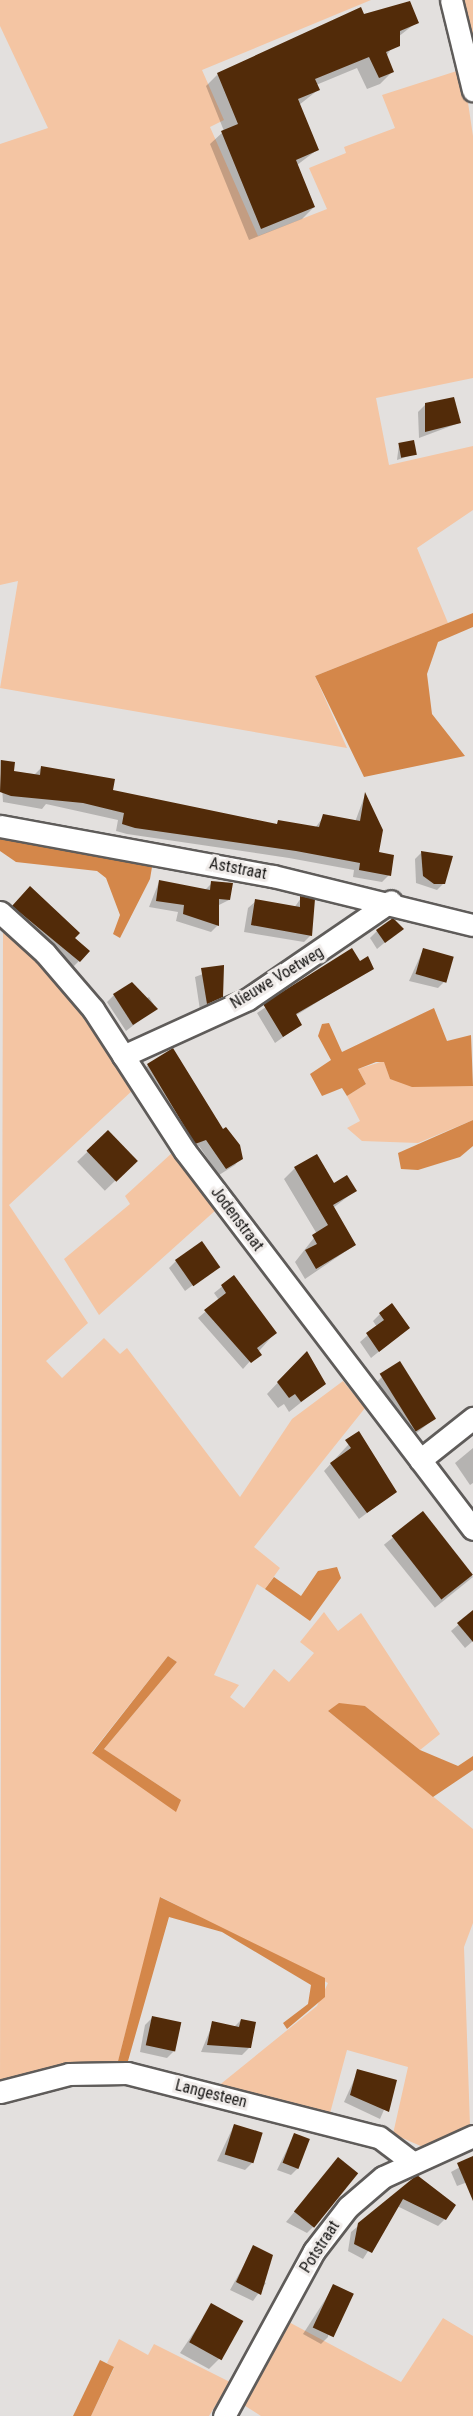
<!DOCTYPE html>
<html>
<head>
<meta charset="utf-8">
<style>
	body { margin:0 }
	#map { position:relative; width:473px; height:2416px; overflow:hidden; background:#e3e0de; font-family:"Roboto Condensed",sans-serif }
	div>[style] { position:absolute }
	.green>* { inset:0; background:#f4c5a3 }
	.forest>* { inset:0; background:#d4874a }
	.shadow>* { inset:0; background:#0003; transform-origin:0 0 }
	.building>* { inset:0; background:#522b09; transform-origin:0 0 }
	.roads { filter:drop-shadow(2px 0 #5f5c5a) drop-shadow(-2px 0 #5f5c5a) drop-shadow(0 2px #5f5c5a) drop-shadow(0 -2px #5f5c5a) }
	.minor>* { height:21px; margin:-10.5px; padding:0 10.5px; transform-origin:10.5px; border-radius:10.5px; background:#fff }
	span { translate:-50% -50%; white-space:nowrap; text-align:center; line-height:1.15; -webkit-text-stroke:6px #f1edeb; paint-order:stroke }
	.street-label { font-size:16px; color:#141312 }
</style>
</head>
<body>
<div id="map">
	<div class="green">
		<i style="clip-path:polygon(0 0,371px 0,202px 70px,224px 120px,210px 127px,258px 236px,327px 209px,309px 168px,346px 153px,344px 147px,395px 128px,382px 95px,463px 69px,473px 136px,473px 378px,376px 398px,389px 465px,473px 446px,473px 510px,417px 548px,448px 623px,315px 676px,347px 748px,0 688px,18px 581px,0 585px,0 144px,48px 128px,0 26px)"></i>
		<i style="clip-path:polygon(460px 0,473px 0,473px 51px)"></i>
		<i style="clip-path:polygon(evenodd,3px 928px,59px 984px,134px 1089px,9px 1205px,88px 1323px,46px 1361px,62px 1378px,104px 1338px,120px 1354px,127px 1348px,240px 1497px,292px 1419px,343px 1381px,365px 1408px,254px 1547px,280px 1568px,265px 1589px,257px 1584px,214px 1675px,239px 1685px,230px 1697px,244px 1708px,274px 1669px,289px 1682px,314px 1653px,300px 1642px,324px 1612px,338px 1631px,361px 1613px,440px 1734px,420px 1750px,365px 1706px,328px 1711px,473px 1829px,473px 1923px,464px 1947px,470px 2126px,423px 2147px,393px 2134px,408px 2067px,347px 2050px,329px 2117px,217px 2087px,317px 2006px,328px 1983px,161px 1897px,117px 2065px,0 2085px,3px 928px,168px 1656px,177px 1662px,104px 1749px,181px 1800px,92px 1752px,168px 1656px)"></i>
		<i style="clip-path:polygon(384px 1061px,390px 1079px,473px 1086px,473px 1120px,418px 1143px,362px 1141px,347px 1128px,360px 1121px,347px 1096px,366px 1084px,358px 1069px)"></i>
		<i style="clip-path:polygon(173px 1152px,217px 1209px,99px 1315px,64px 1259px,130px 1204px,125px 1196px)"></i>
		<i style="clip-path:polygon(443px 2318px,473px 2336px,473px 2416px,261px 2416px,242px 2404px,285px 2320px,401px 2382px)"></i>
		<i style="clip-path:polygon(119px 2339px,148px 2355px,154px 2344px,230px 2382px,209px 2416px,91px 2416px,114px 2368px,107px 2363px)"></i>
	</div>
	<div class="forest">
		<i style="clip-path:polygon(473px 613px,473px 627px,438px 642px,427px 674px,432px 714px,465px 756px,364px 777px,315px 676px)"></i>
		<i style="clip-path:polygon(0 835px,153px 861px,150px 879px,120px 938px,113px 934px,120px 915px,106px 878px,97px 871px,16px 862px,0 851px)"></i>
		<i style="clip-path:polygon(434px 1008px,447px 1041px,471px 1035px,473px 1086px,412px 1087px,390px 1079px,384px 1062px,376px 1062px,358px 1069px,366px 1084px,347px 1096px,342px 1088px,322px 1096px,310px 1074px,331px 1060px,318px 1036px,322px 1024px,329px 1023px,342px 1052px)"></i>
		<i style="clip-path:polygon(473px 1120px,473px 1146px,460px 1157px,418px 1170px,401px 1169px,398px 1153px)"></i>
		<i style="clip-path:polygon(337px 1567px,341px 1578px,310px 1621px,265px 1589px,274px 1577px,301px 1596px,318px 1571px)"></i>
		<i style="clip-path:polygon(168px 1656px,177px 1662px,104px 1749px,181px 1800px,176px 1812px,92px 1753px)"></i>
		<i style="clip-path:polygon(339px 1703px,365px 1706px,420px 1750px,458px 1766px,473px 1756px,473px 1770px,433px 1797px,328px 1711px)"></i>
		<i style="clip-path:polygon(160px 1897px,325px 1978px,325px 1997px,287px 2029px,283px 2023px,308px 2004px,311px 1985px,222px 1932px,169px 1917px,126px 2068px,117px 2065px)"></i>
		<i style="clip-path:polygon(100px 2360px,114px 2367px,91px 2416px,73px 2416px)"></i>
	</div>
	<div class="shadow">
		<i style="clip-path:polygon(363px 16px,417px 22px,398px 37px,386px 57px,392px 72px,380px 84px,367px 89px,357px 68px,316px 85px,318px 90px,299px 105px,317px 150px,297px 165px,314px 207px,302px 219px,249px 240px,210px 144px,224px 131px,206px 86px,218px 74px)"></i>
		<i style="clip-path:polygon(426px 404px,459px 423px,419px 438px,418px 412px)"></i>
		<i style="clip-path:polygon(399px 444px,415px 454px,397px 460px)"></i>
		<i style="clip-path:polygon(0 760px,14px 764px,13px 772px,35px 774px,42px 767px,111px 792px,274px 825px,315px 828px,324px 816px,355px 822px,365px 795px,377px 853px,389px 875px,382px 882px,353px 877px,354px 870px,289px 858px,127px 834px,116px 831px,118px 820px,46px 804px,42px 809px,3px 802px)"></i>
		<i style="clip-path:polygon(422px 852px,444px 883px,437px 890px,416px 883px,415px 859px)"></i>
		<i style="clip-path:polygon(159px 882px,204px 891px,212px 883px,229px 900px,217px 906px,218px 925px,211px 932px,176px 921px,178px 912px,149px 907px)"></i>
		<i style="clip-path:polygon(301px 898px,311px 935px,304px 942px,244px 932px,248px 908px,256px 901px,294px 908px)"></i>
		<i style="clip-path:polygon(19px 899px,73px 938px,79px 961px,68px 972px,3px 917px)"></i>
		<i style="clip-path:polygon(401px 929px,377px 949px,370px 938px,377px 931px)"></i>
		<i style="clip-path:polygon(351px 950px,359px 964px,372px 968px,295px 1016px,300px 1025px,275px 1043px,257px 1013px)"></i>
		<i style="clip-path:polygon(423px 950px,445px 981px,438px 988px,409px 981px)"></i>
		<i style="clip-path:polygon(223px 966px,221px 996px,200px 1010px,195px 977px)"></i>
		<i style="clip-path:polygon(114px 995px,142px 1001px,149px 997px,156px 1008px,126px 1031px,107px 1002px)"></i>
		<i style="clip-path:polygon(148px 1065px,241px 1158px,235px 1165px,219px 1175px,199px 1146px,190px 1152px,141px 1072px)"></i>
		<i style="left:108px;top:1132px;width:40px;height:43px;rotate:46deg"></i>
		<i style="clip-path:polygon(295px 1168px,355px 1191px,333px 1208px,355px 1245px,305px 1279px,295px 1262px,317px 1234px,284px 1179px)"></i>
		<i style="clip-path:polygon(176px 1261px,218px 1266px,185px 1291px,169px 1268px)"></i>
		<i style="clip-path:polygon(234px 1277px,275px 1333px,243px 1369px,198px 1318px,219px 1300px,214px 1293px)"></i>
		<i style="clip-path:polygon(380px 1314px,408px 1328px,371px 1358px,360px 1342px,377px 1327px,373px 1321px)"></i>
		<i style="clip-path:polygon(306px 1353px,324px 1384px,289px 1412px,284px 1404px,278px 1408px,267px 1394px)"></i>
		<i style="clip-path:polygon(382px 1377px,434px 1419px,409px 1439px,375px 1384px)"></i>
		<i style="clip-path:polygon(359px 1433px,395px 1492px,359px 1519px,324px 1471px)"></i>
		<i style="clip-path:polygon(473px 1448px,473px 1483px,470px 1485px,455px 1463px)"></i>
		<i style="left:422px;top:1514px;width:81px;height:49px;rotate:51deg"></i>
		<i style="clip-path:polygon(473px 1612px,473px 1641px,465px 1648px,451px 1631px)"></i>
		<i style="clip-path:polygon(152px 2018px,174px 2051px,167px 2058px,140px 2052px,145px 2025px)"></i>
		<i style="clip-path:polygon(241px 2020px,250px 2047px,242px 2055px,201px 2052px,213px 2023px,234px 2027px)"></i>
		<i style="clip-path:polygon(358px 2071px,396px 2082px,380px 2119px,344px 2102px)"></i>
		<i style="clip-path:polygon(234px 2125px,252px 2163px,245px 2170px,217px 2161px)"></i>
		<i style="clip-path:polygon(294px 2135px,298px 2168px,291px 2175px,277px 2170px)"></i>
		<i style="clip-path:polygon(338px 2159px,316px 2224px,307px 2233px,286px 2222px)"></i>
		<i style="clip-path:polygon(473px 2160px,473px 2180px,457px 2186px,451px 2172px)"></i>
		<i style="clip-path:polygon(417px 2177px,445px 2219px,438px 2226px,397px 2206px,363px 2259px,348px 2251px,351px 2232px)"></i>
		<i style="clip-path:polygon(254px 2247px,260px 2280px,266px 2283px,253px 2301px,230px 2290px)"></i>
		<i style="clip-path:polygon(334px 2286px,328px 2337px,321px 2344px,303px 2334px)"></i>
		<i style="clip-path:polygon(212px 2305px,219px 2359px,209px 2369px,180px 2353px)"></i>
	</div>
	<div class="building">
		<i style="clip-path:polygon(410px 1px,419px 23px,400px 31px,400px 46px,386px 52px,394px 72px,379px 78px,369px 57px,315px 79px,320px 90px,298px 99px,319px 150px,296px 160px,315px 207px,261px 229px,221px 131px,238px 124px,217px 73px,361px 7px,364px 14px)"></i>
		<i style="clip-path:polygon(454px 397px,461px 423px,425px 432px,425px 403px)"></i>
		<i style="left:414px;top:440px;width:15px;height:16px;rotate:79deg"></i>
		<i style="clip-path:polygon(1px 760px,15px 762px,14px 771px,40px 775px,41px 766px,115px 779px,113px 790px,277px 824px,278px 820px,319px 827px,323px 814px,360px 821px,365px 792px,383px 830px,379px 852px,394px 855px,391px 876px,359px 870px,360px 863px,296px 851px,135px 828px,122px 824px,124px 813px,83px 803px,11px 796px,0 792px)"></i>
		<i style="clip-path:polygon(421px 851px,453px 856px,445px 884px,434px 884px,423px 876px)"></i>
		<i style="clip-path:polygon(159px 880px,210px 890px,211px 881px,233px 883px,230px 900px,219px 899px,219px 926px,183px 914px,184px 905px,156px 901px)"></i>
		<i style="clip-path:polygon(30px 886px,80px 933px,75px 938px,90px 951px,80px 962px,12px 906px)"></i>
		<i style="clip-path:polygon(300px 896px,315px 899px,312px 936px,251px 925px,255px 899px,300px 907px)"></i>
		<i style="clip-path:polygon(393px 918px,404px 929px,385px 943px,376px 930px)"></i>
		<i style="clip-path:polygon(352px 948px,360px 961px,368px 956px,374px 969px,296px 1014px,302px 1025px,283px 1037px,263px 1004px)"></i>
		<i style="left:423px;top:948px;width:32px;height:27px;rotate:16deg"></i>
		<i style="clip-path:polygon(224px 965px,223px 997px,207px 1004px,201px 968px)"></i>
		<i style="clip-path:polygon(132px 982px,158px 1009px,133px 1025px,113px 994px)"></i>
		<i style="clip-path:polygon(173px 1048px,223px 1129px,226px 1127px,240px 1145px,243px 1159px,226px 1169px,206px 1140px,195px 1144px,147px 1064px)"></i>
		<i style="left:108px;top:1130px;width:43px;height:30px;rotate:46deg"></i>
		<i style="clip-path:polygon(317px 1154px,334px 1183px,347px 1175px,357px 1191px,333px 1205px,356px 1245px,316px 1269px,305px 1250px,317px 1244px,312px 1235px,328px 1225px,294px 1167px)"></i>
		<i style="left:202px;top:1241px;width:32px;height:33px;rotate:55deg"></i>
		<i style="clip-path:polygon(234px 1275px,277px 1333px,257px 1348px,262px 1355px,251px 1363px,204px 1310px,226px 1293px,221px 1285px)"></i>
		<i style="clip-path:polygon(392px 1303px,410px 1328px,379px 1352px,366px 1333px,384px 1320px,379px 1313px)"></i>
		<i style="clip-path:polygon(307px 1351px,326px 1384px,301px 1402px,295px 1394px,289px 1398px,277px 1382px)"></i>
		<i style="left:400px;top:1361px;width:68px;height:24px;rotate:58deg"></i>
		<i style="clip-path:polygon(359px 1431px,397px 1492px,367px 1513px,330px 1463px,351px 1448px,345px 1440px)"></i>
		<i style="left:423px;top:1511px;width:81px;height:40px;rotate:52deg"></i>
		<i style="clip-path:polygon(473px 1610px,473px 1642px,457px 1623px)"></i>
		<i style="left:152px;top:2016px;width:30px;height:30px;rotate:12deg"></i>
		<i style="clip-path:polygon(241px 2019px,256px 2022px,251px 2048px,207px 2045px,212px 2021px,239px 2027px)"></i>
		<i style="clip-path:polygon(357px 2069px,397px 2080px,389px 2112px,350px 2095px)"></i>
		<i style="left:234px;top:2124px;width:30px;height:32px;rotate:17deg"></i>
		<i style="left:294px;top:2133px;width:17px;height:32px;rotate:21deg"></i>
		<i style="clip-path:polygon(473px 2156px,473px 2201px,457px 2163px)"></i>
		<i style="left:338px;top:2157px;width:26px;height:70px;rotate:39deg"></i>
		<i style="clip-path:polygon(417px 2175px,456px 2205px,446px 2220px,403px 2199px,372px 2253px,354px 2244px,358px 2223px)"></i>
		<i style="clip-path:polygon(253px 2245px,273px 2255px,261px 2295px,236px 2282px)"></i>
		<i style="left:333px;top:2284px;width:23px;height:48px;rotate:25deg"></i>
		<i style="left:211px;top:2303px;width:37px;height:45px;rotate:29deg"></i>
	</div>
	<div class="roads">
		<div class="minor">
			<i style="left:451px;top:0;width:93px;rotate:76.3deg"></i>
			<i style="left:0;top:826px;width:278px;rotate:10.4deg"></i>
			<i style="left:273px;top:876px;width:206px;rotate:13.8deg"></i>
			<i style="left:0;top:912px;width:61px;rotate:42.3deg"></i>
			<i style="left:45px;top:953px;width:74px;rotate:49.4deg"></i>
			<i style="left:93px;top:1009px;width:169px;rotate:57.1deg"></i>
			<i style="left:185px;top:1151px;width:475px;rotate:52.7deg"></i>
			<i style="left:123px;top:1056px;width:137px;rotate:-24.5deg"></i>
			<i style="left:248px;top:999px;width:173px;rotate:-34.4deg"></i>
			<i style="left:420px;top:1460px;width:68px;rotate:-38.4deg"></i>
			<i style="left:0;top:2092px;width:71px;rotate:-14.6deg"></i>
			<i style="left:69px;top:2074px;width:58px;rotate:-1deg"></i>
			<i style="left:127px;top:2073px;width:260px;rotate:14.3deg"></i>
			<i style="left:379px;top:2137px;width:41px;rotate:37.1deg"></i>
			<i style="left:224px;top:2416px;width:188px;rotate:-61.4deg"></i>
			<i style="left:314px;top:2251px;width:56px;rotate:-52.3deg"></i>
			<i style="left:348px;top:2207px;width:46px;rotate:-40.6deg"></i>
			<i style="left:383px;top:2177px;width:99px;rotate:-24.5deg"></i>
		</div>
	</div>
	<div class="street-label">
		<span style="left:238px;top:869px;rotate:11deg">Aststraat</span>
		<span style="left:277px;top:978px;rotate:-31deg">Nieuwe Voetweg</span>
		<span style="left:237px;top:1219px;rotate:53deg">Jodenstraat</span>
		<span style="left:211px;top:2094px;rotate:14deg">Langesteen</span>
		<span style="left:320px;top:2247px;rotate:-57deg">Potstraat</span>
	</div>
</div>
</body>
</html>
